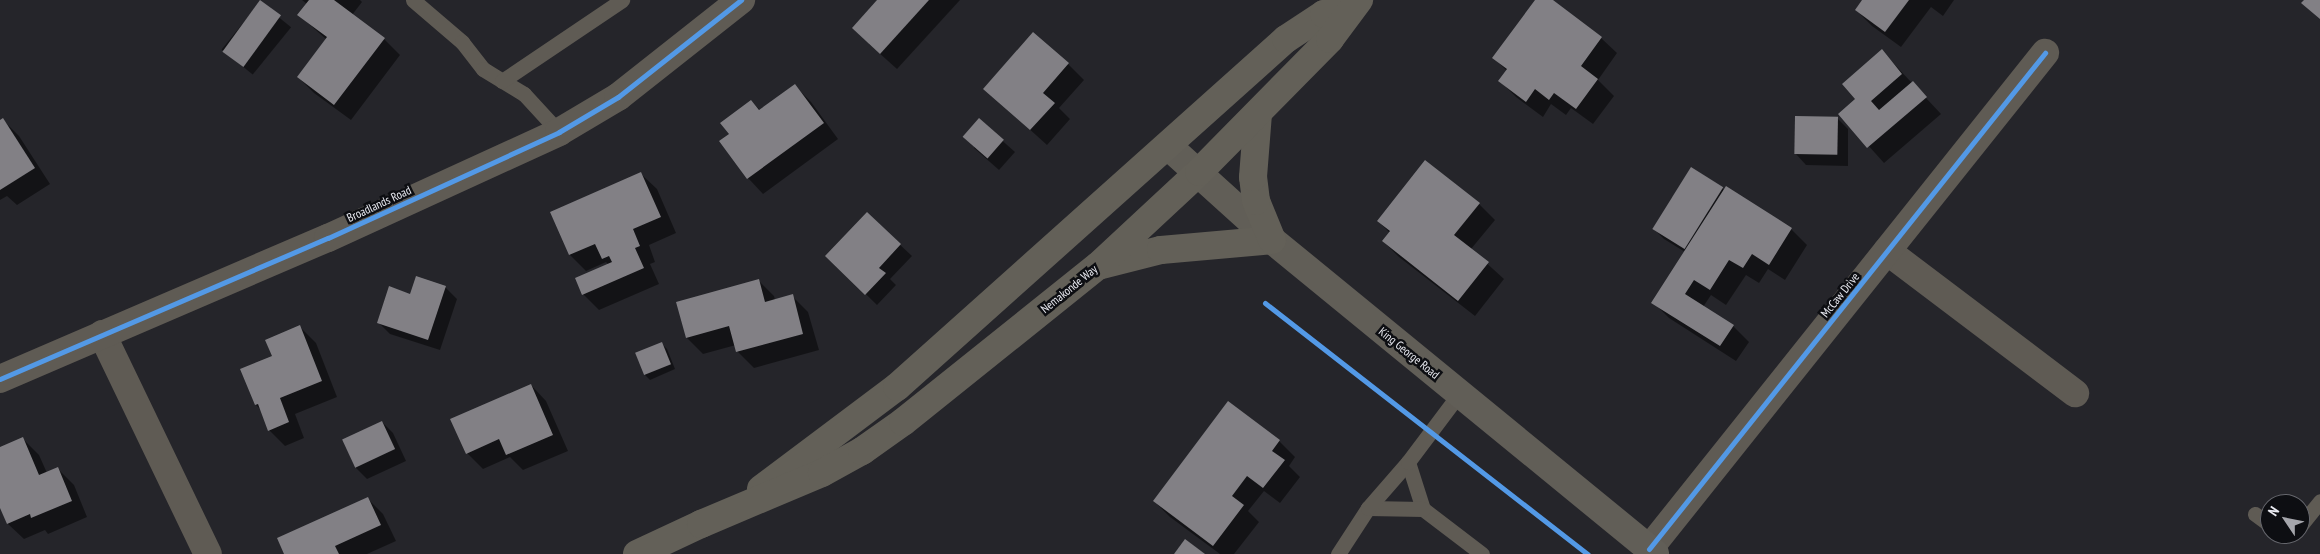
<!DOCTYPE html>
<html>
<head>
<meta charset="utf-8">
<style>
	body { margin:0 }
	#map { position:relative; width:2320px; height:554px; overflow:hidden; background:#25252a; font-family:"PT Sans Narrow",sans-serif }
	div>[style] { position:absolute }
	.shadow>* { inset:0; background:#0007; transform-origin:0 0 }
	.building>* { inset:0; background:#828085; transform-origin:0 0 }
	.service>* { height:15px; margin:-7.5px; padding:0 7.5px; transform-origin:7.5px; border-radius:7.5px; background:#5f5b54 }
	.minor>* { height:28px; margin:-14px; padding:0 14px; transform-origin:14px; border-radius:14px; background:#5f5b54 }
	.secondary>* { height:28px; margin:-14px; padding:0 14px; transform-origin:14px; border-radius:14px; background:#615e57 }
	.trunk>* { height:28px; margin:-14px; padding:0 14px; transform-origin:14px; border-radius:14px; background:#636058 }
	.cycleway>* { height:5px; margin:-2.5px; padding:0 2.5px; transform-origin:2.5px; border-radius:2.5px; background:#5399e6 }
	span { translate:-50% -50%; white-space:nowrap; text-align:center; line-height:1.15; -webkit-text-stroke:5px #0d0e12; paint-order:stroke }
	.street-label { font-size:12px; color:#eaebf2 }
	.north { position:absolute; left:2260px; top:494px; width:50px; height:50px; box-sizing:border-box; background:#0d0e12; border:1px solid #65666c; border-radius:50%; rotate:304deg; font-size:14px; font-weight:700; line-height:20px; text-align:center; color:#eaebf2 }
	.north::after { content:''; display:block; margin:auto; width:18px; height:22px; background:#a5a6ac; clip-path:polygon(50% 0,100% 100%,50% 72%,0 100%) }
</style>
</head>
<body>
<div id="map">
	<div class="shadow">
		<i style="clip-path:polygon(302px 0,360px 0,362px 2px,352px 15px,384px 39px,400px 55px,351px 120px,314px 93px,298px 77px,327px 40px,299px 15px,307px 4px)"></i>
		<i style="clip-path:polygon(879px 0,960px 0,897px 69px,869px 44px)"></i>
		<i style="clip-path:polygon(1537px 0,1551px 0,1601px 38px,1617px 53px,1598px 80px,1614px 96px,1593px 124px,1571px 108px,1566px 115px,1551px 104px,1543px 117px,1516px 97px,1500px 81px,1507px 71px,1494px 58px)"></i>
		<i style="clip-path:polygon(1863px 0,1954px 0,1943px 16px,1931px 7px,1901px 47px,1872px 26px,1856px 10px)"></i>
		<i style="left:260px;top:2px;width:40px;height:61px;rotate:39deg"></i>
		<i style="clip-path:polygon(1882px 51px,1941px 114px,1884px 163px,1840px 114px,1857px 99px)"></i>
		<i style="clip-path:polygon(1068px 64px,1084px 80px,1059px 108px,1070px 119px,1047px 145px,985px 89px)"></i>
		<i style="clip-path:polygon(795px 86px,811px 102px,838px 139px,763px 194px,748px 178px,730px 135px,751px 101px,761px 111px)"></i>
		<i style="clip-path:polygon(1837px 118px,1848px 129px,1848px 166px,1806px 165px,1795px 153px)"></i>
		<i style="clip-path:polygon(3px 120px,19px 136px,50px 184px,17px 205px,7px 196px,0 200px,0 122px)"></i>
		<i style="clip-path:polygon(979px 120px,1015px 152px,999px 170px,974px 148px)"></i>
		<i style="clip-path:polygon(641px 174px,657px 189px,676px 233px,649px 245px,655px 262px,650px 264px,659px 284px,599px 310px,583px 294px,609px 265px,606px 262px,586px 271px,570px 255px,552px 213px)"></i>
		<i style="clip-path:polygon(1722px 188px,1724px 190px,1726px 188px,1791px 229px,1807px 245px,1785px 280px,1768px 269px,1759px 283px,1746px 275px,1726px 305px,1711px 295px,1703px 307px,1733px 326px,1749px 342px,1736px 361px,1669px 318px,1653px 302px,1685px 252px,1664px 239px,1653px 228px)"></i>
		<i style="clip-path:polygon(1479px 204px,1495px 220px,1471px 249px,1504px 279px,1475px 316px,1399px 257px,1383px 241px,1390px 233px,1378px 221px)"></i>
		<i style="clip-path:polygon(867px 214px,912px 256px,890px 279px,896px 285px,877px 305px,838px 267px)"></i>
		<i style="clip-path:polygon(417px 278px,446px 288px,457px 299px,440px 350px,390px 334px,378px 322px,411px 295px)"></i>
		<i style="clip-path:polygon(758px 280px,774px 296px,775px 300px,792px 296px,808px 312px,819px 350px,754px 368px,738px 352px,736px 345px,703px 354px,687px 338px,677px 303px)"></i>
		<i style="clip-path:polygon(300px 327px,316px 343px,337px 397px,295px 414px,304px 438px,285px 446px,269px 430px,261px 410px,256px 405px,273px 357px)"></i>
		<i style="clip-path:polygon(662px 344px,667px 349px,675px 369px,650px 380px,644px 374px)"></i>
		<i style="clip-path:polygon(531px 385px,546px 401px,568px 451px,523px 470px,510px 457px,483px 469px,467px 453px)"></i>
		<i style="clip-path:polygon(382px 422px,393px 433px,406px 461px,367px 479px,356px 468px,343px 440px)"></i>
		<i style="clip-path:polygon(23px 439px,39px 455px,47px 473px,58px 469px,74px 485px,87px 517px,48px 534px,45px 530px,24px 539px,8px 524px,0 504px,0 449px)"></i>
		<i style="clip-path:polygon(1279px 441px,1295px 457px,1289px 466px,1300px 477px,1280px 503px,1264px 491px,1248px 511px,1259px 522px,1234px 554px,1220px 554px,1170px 517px,1154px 501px)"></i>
		<i style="clip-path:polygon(367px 498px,383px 514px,396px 541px,367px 554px,286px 554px)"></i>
	</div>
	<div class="building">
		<i style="left:260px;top:0;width:26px;height:64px;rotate:36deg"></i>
		<i style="clip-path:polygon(309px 0,334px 0,385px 38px,334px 105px,297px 77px,327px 37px,297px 15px)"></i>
		<i style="clip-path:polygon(877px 0,929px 0,880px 54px,852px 28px)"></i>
		<i style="clip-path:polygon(1535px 0,1553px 0,1602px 37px,1581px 66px,1598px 79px,1576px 109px,1554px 93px,1549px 100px,1535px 89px,1526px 102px,1498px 81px,1507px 69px,1492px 58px)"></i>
		<i style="clip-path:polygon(1862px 0,1909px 0,1885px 32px,1855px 10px)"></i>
		<i style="clip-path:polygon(2304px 0,2320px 0,2320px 19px,2301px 3px)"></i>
		<i style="clip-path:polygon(1033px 32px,1069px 63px,1043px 93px,1055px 103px,1030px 130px,983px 89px)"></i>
		<i style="clip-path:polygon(1882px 49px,1902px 74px,1871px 101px,1879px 110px,1913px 81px,1927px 97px,1867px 148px,1838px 114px,1855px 99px,1842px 84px)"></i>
		<i style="clip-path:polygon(795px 84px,824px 123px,747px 179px,719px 141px,729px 134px,720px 123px,751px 100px,759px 110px)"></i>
		<i style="left:1795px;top:116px;width:43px;height:38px;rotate:1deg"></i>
		<i style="clip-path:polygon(3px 118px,35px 168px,0 190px,0 120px)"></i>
		<i style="left:979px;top:118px;width:33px;height:25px;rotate:41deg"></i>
		<i style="clip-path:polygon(1425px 160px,1480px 203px,1454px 235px,1489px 262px,1458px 301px,1382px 241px,1390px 231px,1377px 221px)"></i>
		<i style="left:1691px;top:167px;width:38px;height:73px;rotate:32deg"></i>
		<i style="clip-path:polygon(641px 172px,661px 217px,633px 229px,640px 246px,635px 248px,644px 268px,582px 295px,575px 278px,612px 262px,609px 256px,602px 259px,595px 244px,569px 255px,550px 212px)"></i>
		<i style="clip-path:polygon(1726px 186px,1792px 228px,1769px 265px,1752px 254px,1743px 268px,1729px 260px,1710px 290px,1694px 280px,1685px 294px,1734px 325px,1720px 346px,1651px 303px)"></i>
		<i style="clip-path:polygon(867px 212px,901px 244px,879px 268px,886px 273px,865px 295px,825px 256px)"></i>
		<i style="clip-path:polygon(416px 276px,446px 286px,428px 340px,377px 323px,389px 286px,410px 294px)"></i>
		<i style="clip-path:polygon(759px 279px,765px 302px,793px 294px,803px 334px,736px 352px,729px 326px,686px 338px,676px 302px)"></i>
		<i style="clip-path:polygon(300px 325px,322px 381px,280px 398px,289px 422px,268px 431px,258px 404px,255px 405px,240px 369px,272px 356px,265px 340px)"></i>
		<i style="left:662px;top:342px;width:24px;height:29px;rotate:68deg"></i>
		<i style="clip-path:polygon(531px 384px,553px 435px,506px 455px,499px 439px,466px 454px,450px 419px)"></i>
		<i style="clip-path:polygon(1228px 401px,1280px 440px,1272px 451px,1285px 460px,1263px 488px,1247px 476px,1232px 496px,1244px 505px,1213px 546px,1153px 501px)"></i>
		<i style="left:382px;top:421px;width:31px;height:44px;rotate:65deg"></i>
		<i style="clip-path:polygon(23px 437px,39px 475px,58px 467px,72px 501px,31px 518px,30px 514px,7px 524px,0 508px,0 447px)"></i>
		<i style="clip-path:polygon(368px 497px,381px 525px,335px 546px,339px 554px,284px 554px,277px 538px)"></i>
		<i style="clip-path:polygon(1185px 539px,1205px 554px,1174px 554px)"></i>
	</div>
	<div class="service">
		<i style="left:413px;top:0;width:65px;rotate:40.6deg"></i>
		<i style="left:462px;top:42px;width:34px;rotate:52deg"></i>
		<i style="left:483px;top:69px;width:48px;rotate:31.4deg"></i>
		<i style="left:524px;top:94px;width:52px;rotate:47.4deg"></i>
		<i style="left:502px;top:81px;width:145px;rotate:-34deg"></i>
		<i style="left:1408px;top:462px;width:49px;rotate:72.3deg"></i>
		<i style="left:1423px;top:509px;width:74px;rotate:37.3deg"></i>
		<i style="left:1368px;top:508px;width:55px;rotate:1deg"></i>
		<i style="left:2255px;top:514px;width:19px;rotate:36deg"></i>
		<i style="left:2300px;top:526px;width:32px;rotate:-51deg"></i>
		<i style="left:1338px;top:554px;width:55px;rotate:-56.9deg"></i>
		<i style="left:1368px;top:508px;width:61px;rotate:-49deg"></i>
		<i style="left:1408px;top:462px;width:85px;rotate:-53.1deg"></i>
	</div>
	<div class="minor">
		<i style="left:1887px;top:251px;width:236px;rotate:37.1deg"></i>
		<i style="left:102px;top:334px;width:244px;rotate:64.3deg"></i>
		<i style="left:0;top:379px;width:357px;rotate:-23.3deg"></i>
		<i style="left:328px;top:238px;width:254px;rotate:-24.6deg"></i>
		<i style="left:559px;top:132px;width:69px;rotate:-30.7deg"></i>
		<i style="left:618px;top:97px;width:157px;rotate:-38.3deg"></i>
		<i style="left:1649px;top:549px;width:635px;rotate:-51.4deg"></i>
	</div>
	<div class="secondary">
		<i style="left:1168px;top:146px;width:140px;rotate:42.1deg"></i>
		<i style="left:1272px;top:240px;width:495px;rotate:39.3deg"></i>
	</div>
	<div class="trunk">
		<i style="left:1102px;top:265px;width:61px;rotate:-14.3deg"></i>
		<i style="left:1161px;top:250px;width:111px;rotate:-5.1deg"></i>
		<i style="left:1272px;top:240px;width:42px;rotate:-112.3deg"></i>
		<i style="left:1256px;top:201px;width:24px;rotate:-97deg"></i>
		<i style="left:1253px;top:177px;width:63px;rotate:-85.5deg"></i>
		<i style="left:761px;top:489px;width:170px;rotate:-36.9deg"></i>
		<i style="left:897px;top:387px;width:522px;rotate:-41.82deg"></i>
		<i style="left:1286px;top:39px;width:45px;rotate:-33.3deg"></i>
		<i style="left:1324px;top:14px;width:30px;rotate:-17deg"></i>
		<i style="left:637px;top:554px;width:71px;rotate:-25.1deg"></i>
		<i style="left:701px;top:524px;width:131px;rotate:-22.9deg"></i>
		<i style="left:822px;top:473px;width:46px;rotate:-28.8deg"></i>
		<i style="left:862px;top:451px;width:50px;rotate:-35.3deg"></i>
		<i style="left:903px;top:422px;width:250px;rotate:-38.7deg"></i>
		<i style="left:1098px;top:266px;width:138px;rotate:-42.9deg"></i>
		<i style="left:1199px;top:172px;width:187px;rotate:-45.4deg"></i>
		<i style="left:1330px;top:39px;width:49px;rotate:-53.4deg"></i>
	</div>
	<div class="cycleway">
		<i style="left:1265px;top:303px;width:409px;rotate:37.9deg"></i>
		<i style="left:0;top:379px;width:357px;rotate:-23.3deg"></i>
		<i style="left:328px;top:238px;width:254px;rotate:-24.6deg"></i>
		<i style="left:559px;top:132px;width:69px;rotate:-30.7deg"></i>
		<i style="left:618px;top:97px;width:157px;rotate:-38.3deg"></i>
		<i style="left:1649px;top:549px;width:635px;rotate:-51.4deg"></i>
	</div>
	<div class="street-label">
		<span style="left:379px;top:204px;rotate:-25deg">Broadlands Road</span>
		<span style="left:1069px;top:289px;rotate:-39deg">Nemakonde Way</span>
		<span style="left:1840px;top:295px;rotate:-51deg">McCaw Drive</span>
		<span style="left:1409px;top:353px;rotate:39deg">King George Road</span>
	</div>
	<div class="north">N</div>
</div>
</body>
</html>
